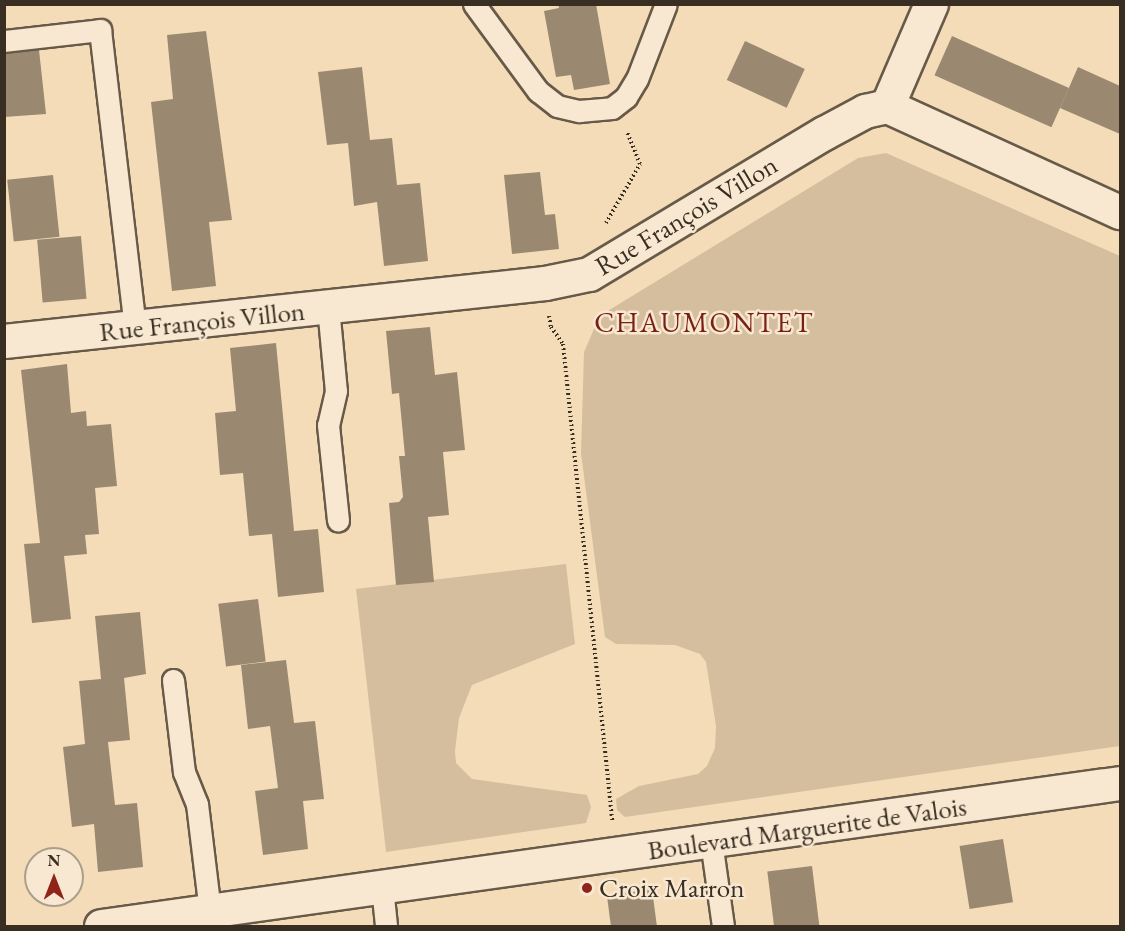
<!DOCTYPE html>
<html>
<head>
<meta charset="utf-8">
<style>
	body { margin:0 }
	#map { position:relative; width:1125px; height:931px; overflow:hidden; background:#f5dcb8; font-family:"EB Garamond",serif }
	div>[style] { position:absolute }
	.green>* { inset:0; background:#d5be9e }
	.building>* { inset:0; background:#9a8870; transform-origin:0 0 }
	.path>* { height:4px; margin-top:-2px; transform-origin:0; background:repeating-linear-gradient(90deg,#382e22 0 1.5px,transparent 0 4.5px) }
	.roads { filter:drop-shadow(2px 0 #675a48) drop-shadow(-2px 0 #675a48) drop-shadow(0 2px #675a48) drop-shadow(0 -2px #675a48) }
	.service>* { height:21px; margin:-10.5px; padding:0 10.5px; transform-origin:10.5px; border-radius:10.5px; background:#f8e8d1 }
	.minor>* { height:33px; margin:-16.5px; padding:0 16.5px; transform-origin:16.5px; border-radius:16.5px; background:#f8e8d1 }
	.dots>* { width:16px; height:16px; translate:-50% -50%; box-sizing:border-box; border:3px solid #f8e8d1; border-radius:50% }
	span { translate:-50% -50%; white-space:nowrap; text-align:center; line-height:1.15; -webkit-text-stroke:5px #f8e8d1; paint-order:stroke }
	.street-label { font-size:27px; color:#382e22 }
	.poi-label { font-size:27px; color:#382e22 }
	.left { translate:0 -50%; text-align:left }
	.neighbourhood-label { font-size:28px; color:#7a1f14; letter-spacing:1.5px }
	.frame { position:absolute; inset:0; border:6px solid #382e22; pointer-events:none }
	.north { position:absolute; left:24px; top:847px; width:60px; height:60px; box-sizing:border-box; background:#f8e8d1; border:2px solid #ab9e8b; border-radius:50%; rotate:0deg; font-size:16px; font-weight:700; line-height:24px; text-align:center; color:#382e22 }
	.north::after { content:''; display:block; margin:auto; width:21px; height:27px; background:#8f2418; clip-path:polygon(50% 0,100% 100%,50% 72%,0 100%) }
</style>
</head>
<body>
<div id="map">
	<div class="green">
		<i style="clip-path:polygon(886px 153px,1120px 256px,1120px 746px,625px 817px,617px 810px,616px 799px,639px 786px,698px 774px,707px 766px,715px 748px,716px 726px,706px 662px,700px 654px,675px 645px,616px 644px,605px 637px,581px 453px,584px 352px,597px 322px,606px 312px,858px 158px)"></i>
		<i style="clip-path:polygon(566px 564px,575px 644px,472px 685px,459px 718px,455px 751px,456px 763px,472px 779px,587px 795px,591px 807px,586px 823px,386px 852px,356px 589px)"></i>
	</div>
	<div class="building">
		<i style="clip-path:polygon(558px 4px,596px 4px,610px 84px,574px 90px,571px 75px,556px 77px,544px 11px,559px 8px)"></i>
		<i style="clip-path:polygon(206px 31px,232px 220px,209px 222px,216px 286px,172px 291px,151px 102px,173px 99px,167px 35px)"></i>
		<i style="left:952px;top:36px;width:128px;height:43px;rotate:24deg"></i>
		<i style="left:745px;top:41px;width:66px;height:43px;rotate:25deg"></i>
		<i style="clip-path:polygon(39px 50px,46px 114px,4px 117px,4px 54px)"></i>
		<i style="clip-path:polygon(362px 67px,370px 140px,392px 138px,397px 185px,420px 183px,428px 261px,384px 266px,377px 202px,354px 206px,348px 143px,327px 145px,318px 72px)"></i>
		<i style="clip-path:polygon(1078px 67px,1120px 86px,1120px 134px,1060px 108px)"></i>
		<i style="clip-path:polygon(540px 172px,545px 215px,555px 214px,559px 249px,512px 254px,504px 175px)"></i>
		<i style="left:53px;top:175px;width:62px;height:46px;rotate:84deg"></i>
		<i style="left:81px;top:236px;width:63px;height:44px;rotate:85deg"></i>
		<i style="clip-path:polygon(430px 327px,435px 375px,457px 372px,465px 450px,443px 452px,449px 515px,428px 517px,434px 582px,396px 585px,389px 503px,399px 502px,403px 497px,399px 456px,405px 456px,399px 393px,392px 394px,386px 331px)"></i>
		<i style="clip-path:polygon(276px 343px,294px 531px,283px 532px,318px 529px,324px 592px,278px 597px,272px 534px,249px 536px,243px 473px,220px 475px,215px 413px,236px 411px,230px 348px)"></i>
		<i style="clip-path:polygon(67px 364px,71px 413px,86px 411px,87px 426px,111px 424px,117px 486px,95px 488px,99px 534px,85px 535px,87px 554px,64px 556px,71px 619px,32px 623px,24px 544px,40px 543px,21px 370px)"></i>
		<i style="left:258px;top:599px;width:63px;height:40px;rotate:83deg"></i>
		<i style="clip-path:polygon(140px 612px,146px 674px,124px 678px,130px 740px,108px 742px,115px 805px,137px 803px,143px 867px,98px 872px,94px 824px,72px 827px,63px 747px,85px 744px,79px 681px,101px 679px,95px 616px)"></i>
		<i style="clip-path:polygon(286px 660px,294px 723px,315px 721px,324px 799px,303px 801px,308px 849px,263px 855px,255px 791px,278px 788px,270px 726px,248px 729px,241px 665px)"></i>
		<i style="left:1003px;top:839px;width:64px;height:44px;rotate:81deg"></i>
		<i style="left:812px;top:866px;width:62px;height:45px;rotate:83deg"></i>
		<i style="clip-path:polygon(652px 889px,657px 927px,611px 927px,607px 896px)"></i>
	</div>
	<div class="path">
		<i style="left:606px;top:223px;width:68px;rotate:-60deg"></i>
		<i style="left:640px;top:164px;width:35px;rotate:-112deg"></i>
		<i style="left:549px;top:316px;width:11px;rotate:80deg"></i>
		<i style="left:551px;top:327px;width:21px;rotate:55deg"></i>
		<i style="left:563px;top:344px;width:480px;rotate:84.1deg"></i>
	</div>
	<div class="roads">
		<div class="service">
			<i style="left:474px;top:4px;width:108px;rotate:53.7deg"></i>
			<i style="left:538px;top:91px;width:24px;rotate:38deg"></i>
			<i style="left:557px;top:106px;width:23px;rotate:13deg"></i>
			<i style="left:579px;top:111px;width:33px;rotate:-5deg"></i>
			<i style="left:612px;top:108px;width:18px;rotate:-38deg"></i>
			<i style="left:626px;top:97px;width:21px;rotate:-59deg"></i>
			<i style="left:637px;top:79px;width:80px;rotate:-68.9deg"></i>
			<i style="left:4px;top:41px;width:97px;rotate:-6.5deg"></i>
			<i style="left:100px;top:30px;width:300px;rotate:83.3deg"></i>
			<i style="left:328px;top:307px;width:84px;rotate:84.6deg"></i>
			<i style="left:336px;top:391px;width:35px;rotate:103deg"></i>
			<i style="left:328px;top:425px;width:96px;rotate:84deg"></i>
			<i style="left:173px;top:680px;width:93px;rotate:83.2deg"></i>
			<i style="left:184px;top:772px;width:35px;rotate:68deg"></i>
			<i style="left:197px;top:804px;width:108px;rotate:83.1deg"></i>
			<i style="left:711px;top:841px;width:86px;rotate:82deg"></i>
			<i style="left:382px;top:887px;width:39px;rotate:84deg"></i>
		</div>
		<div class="minor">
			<i style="left:887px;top:106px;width:111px;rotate:-66.7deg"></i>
			<i style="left:4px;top:341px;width:544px;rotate:-6.12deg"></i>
			<i style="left:545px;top:283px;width:45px;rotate:-11.6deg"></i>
			<i style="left:589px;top:274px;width:274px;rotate:-31deg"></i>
			<i style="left:824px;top:133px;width:47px;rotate:-28.2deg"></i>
			<i style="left:865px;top:111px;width:23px;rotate:-13deg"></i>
			<i style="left:887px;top:106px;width:256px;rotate:24.5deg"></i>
			<i style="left:101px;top:926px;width:1029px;rotate:-7.99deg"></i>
		</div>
	</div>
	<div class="dots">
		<i style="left:587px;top:888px;background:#8f2418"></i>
	</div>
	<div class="street-label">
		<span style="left:686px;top:215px;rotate:-31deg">Rue François Villon</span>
		<span style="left:202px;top:321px;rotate:-6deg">Rue François Villon</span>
		<span style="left:807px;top:828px;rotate:-8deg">Boulevard Marguerite de Valois</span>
	</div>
	<div class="poi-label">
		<span class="left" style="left:599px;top:888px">Croix Marron</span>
	</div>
	<div class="neighbourhood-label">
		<span style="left:704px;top:322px">CHAUMONTET</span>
	</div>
	<div class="frame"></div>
	<div class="north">N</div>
</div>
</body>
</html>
